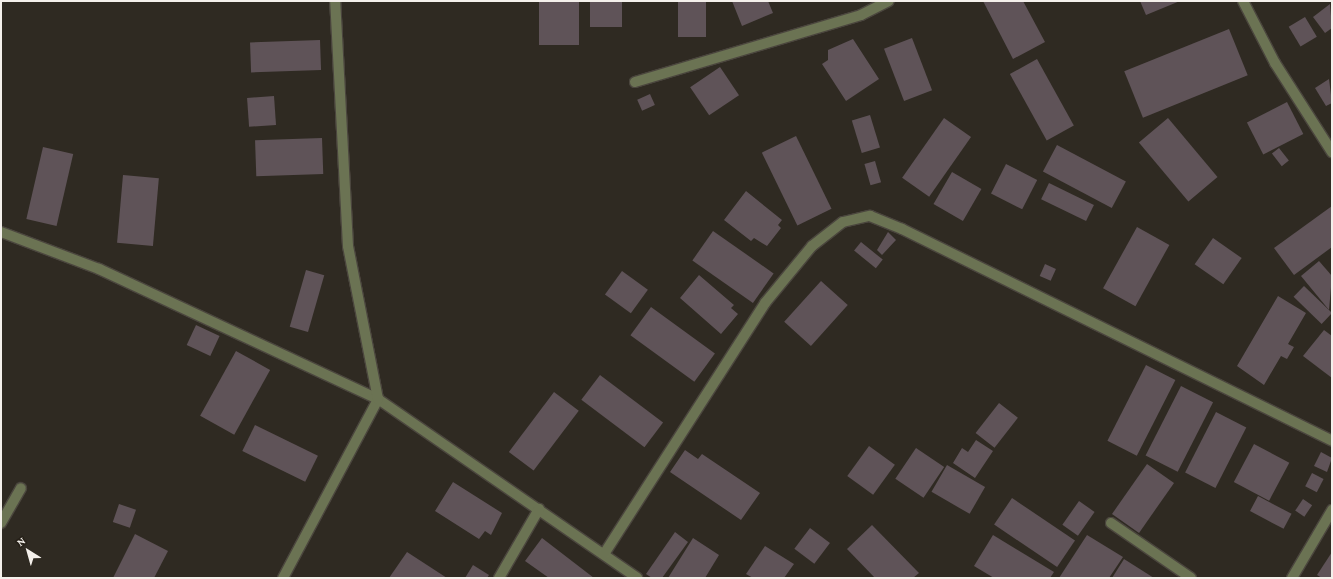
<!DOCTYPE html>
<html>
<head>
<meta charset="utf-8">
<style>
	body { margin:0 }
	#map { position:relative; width:1333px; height:579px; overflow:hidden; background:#2f2a22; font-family:"Crimson Pro",serif }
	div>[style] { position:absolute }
	.building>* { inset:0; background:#5f5358; transform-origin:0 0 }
	.roads { filter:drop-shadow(1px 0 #4b463e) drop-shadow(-1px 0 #4b463e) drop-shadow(0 1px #4b463e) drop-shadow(0 -1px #4b463e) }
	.minor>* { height:10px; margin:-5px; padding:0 5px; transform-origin:5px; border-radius:5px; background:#6b7353 }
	span { translate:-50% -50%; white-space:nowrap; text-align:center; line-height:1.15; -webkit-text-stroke:4px #262018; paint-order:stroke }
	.frame { position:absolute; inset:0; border:2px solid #f4f0eb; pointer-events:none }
	.north { position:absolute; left:8px; top:531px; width:40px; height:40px; -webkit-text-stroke:3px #262018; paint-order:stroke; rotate:323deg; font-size:11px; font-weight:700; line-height:16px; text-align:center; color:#f4f0eb }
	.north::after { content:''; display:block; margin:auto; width:14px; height:18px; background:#f4f0eb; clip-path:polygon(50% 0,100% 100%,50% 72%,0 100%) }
</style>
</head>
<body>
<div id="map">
	<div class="building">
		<i style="left:539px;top:1px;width:40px;height:44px"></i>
		<i style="left:590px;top:1px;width:32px;height:26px"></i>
		<i style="left:678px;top:1px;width:28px;height:36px"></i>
		<i style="clip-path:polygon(732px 1px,768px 1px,773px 13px,742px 26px)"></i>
		<i style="clip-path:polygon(983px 1px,1023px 1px,1045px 42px,1013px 59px)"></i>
		<i style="clip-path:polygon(1140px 1px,1180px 1px,1146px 15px)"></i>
		<i style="clip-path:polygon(1330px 4px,1332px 28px,1325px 33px,1313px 17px)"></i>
		<i style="left:1305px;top:17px;width:23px;height:19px;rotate:59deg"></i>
		<i style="left:1229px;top:29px;width:50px;height:113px;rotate:68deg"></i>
		<i style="left:912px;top:38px;width:56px;height:30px;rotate:69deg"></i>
		<i style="clip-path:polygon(853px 39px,879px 79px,846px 101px,822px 64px,828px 60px,828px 50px)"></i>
		<i style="left:320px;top:40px;width:30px;height:70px;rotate:88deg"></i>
		<i style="left:1037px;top:59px;width:76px;height:31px;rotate:61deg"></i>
		<i style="left:720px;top:67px;width:34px;height:36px;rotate:56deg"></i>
		<i style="clip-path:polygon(1329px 79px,1332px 103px,1326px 106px,1315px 88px)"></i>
		<i style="left:650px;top:94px;width:12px;height:14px;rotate:66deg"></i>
		<i style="left:274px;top:96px;width:29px;height:27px;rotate:86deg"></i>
		<i style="left:1287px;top:102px;width:36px;height:45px;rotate:63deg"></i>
		<i style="left:870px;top:115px;width:34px;height:19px;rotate:73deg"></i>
		<i style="left:944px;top:118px;width:33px;height:73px;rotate:35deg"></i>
		<i style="left:1168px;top:118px;width:77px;height:38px;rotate:50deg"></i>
		<i style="left:796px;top:136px;width:81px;height:38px;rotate:64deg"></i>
		<i style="left:322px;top:138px;width:36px;height:67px;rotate:88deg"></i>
		<i style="left:1057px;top:145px;width:78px;height:30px;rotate:28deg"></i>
		<i style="left:43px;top:147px;width:31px;height:74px;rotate:13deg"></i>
		<i style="left:1279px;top:148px;width:16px;height:9px;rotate:52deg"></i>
		<i style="left:875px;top:161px;width:22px;height:11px;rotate:74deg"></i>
		<i style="left:1006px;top:164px;width:35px;height:33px;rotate:27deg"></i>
		<i style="left:952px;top:172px;width:34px;height:37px;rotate:30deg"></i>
		<i style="left:123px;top:175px;width:36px;height:68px;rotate:5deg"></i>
		<i style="left:1049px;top:183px;width:50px;height:18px;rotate:26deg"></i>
		<i style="clip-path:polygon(746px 191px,782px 220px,778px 225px,781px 228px,767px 246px,754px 238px,751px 241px,724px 220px)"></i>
		<i style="clip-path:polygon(1332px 206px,1332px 247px,1294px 275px,1274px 248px)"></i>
		<i style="left:1137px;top:227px;width:37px;height:70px;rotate:29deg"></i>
		<i style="left:713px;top:231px;width:74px;height:36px;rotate:35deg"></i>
		<i style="clip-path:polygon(888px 232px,896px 240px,882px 255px,877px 250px)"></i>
		<i style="left:1213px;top:238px;width:35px;height:32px;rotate:35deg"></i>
		<i style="left:861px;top:242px;width:28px;height:11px;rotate:39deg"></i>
		<i style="clip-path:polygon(1319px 261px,1332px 276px,1329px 310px,1301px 276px)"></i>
		<i style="left:1045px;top:264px;width:12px;height:13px;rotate:24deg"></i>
		<i style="left:306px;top:270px;width:19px;height:59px;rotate:16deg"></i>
		<i style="left:622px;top:271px;width:32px;height:29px;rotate:36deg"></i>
		<i style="clip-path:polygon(699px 275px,734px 305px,731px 308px,738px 314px,721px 334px,680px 298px)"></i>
		<i style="left:821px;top:281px;width:36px;height:55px;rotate:42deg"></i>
		<i style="left:1304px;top:286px;width:39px;height:15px;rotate:44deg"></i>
		<i style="clip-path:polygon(1278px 296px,1306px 313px,1288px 344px,1294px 347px,1287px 359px,1281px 356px,1264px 385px,1237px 366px)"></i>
		<i style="left:651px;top:307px;width:79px;height:35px;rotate:36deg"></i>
		<i style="left:196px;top:325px;width:26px;height:22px;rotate:25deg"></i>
		<i style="clip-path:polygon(1324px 330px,1332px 336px,1332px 378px,1303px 356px)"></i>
		<i style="left:236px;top:351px;width:39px;height:74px;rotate:29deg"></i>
		<i style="left:1146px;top:365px;width:33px;height:85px;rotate:27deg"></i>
		<i style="left:600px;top:375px;width:79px;height:31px;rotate:37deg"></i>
		<i style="left:1181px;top:386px;width:36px;height:78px;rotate:27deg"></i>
		<i style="left:554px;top:392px;width:31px;height:75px;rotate:37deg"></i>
		<i style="left:999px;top:403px;width:24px;height:38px;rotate:38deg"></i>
		<i style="left:1216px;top:412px;width:34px;height:68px;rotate:27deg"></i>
		<i style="left:255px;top:425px;width:70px;height:29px;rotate:26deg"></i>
		<i style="clip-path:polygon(976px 440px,993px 451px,975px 478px,953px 463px,962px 448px,968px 452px)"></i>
		<i style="left:1254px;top:444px;width:40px;height:43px;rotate:28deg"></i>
		<i style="left:869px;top:446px;width:32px;height:37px;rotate:36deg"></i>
		<i style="left:916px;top:448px;width:34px;height:37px;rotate:34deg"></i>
		<i style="clip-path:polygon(685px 450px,698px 459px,702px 454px,760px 493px,741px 520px,670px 472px)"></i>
		<i style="clip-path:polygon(1321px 452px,1332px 458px,1327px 472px,1314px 466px)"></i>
		<i style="left:1147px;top:464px;width:33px;height:61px;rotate:35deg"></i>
		<i style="left:947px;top:465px;width:44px;height:31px;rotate:30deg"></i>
		<i style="left:1312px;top:473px;width:13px;height:15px;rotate:27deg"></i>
		<i style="clip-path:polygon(453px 482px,502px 513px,491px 535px,485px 531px,479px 539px,435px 511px)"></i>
		<i style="left:1258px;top:496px;width:38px;height:17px;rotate:28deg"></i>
		<i style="left:1012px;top:498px;width:76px;height:32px;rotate:34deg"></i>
		<i style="left:1303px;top:499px;width:11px;height:14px;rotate:34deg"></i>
		<i style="left:1079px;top:501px;width:19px;height:29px;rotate:35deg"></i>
		<i style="left:119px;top:504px;width:18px;height:19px;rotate:19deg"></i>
		<i style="clip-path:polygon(872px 525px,919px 573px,913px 578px,875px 578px,847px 549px)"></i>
		<i style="left:810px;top:528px;width:25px;height:26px;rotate:37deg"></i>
		<i style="clip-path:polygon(675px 532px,688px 542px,662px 578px,652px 578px,646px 574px)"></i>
		<i style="clip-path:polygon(135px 534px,168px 551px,154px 578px,113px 578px)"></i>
		<i style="clip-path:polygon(993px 535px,1054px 572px,1050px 578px,994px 578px,974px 566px)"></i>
		<i style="clip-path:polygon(1087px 535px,1123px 557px,1109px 578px,1059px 578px)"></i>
		<i style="clip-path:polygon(542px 538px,594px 578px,549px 578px,525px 561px)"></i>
		<i style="clip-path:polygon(693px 538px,719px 555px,705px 578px,668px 578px)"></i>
		<i style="clip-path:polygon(765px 546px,794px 564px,784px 578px,753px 578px,746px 574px)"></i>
		<i style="clip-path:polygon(407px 552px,447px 578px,389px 578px)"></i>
		<i style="clip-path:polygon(1332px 552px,1332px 578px,1322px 578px,1317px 575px)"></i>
		<i style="clip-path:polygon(1124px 559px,1154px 578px,1112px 578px)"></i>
		<i style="clip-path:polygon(473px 565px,489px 575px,487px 578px,465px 578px)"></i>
	</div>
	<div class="roads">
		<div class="minor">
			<i style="left:1243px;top:1px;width:70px;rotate:62.7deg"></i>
			<i style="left:1275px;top:63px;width:106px;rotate:57.4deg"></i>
			<i style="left:635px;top:82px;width:236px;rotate:-16.5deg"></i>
			<i style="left:861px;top:15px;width:31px;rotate:-27deg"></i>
			<i style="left:1px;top:232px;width:105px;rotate:20.7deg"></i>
			<i style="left:99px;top:269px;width:308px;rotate:25deg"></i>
			<i style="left:378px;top:399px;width:315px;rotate:34.6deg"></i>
			<i style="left:1px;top:523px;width:40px;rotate:-60.3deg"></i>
			<i style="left:1111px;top:523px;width:97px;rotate:34.5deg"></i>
			<i style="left:604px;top:554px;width:298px;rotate:-57.3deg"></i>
			<i style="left:765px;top:303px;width:74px;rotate:-50.5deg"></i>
			<i style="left:812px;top:246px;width:39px;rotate:-38deg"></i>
			<i style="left:843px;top:222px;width:28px;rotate:-13deg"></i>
			<i style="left:870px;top:216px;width:35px;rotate:22deg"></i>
			<i style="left:902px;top:229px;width:479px;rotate:26.2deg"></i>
			<i style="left:283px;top:578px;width:203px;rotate:-62deg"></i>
			<i style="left:378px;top:399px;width:156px;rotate:-101.1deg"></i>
			<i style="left:348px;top:246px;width:245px;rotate:-93deg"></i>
			<i style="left:499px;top:578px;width:80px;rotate:-59.9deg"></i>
			<i style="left:1292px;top:578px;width:79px;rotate:-59.5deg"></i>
		</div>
	</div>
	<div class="frame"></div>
	<div class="north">N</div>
</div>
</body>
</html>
